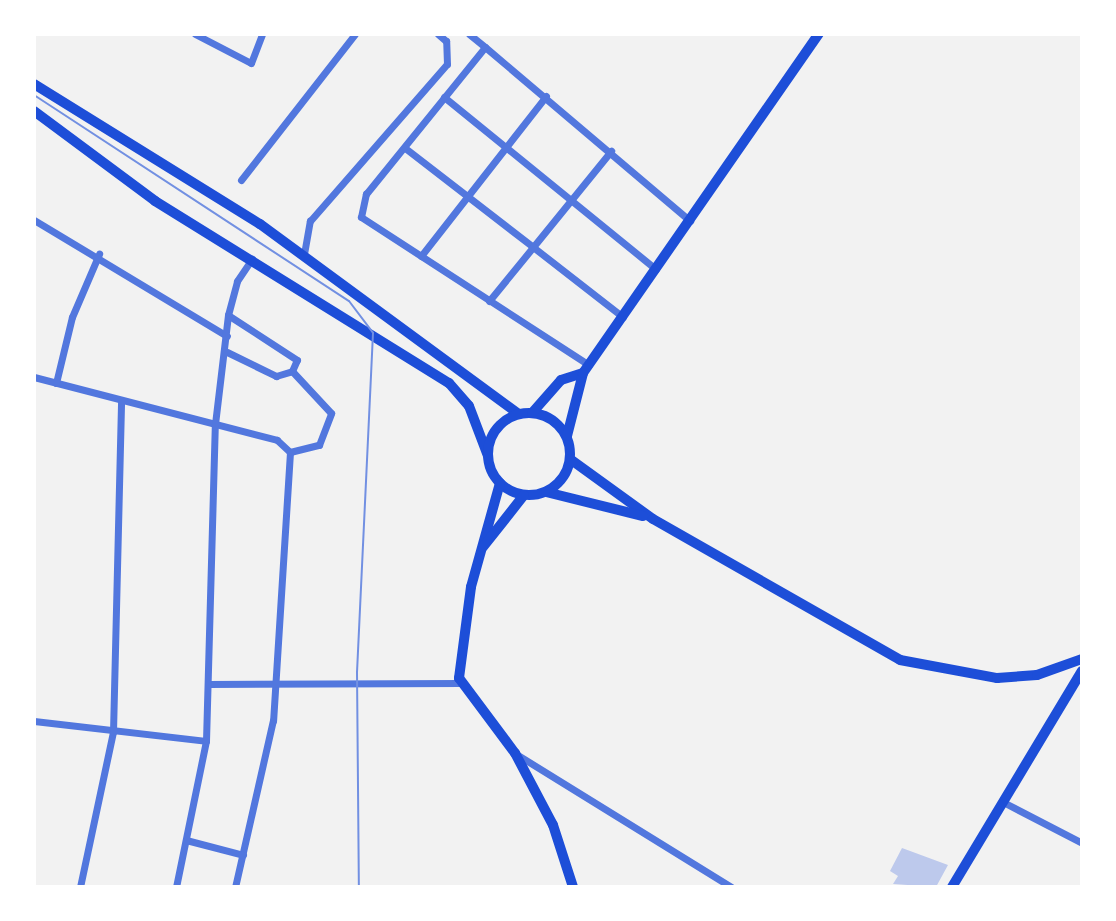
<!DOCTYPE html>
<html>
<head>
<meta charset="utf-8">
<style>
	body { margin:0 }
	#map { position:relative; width:1116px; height:921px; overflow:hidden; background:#f2f2f2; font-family:Rubik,sans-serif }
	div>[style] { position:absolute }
	.building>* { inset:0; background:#bdc9ec }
	.minor>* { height:7px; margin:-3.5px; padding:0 3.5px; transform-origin:3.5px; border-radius:3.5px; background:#5277de }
	.secondary>* { height:10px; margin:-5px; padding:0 5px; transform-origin:5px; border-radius:5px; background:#1d4ed8 }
	.secondary>.ring { margin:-5px; padding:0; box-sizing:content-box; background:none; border:10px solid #1d4ed8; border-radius:50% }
	.tram>* { height:2px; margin:-1px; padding:0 1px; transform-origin:1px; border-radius:1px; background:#7290e2 }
	span { translate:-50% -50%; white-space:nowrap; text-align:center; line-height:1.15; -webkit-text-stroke:7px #fff; paint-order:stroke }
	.frame { position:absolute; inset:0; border:36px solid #fff; pointer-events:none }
</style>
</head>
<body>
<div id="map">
	<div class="building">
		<i style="clip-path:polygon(902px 848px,948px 865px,936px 887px,893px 884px,898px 876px,890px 871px)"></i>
	</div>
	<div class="minor">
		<i style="left:195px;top:34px;width:63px;rotate:27.4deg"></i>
		<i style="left:251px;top:63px;width:31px;rotate:-69deg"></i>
		<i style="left:469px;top:34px;width:21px;rotate:39deg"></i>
		<i style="left:444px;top:97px;width:273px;rotate:39.1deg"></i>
		<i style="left:405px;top:148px;width:162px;rotate:37.7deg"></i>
		<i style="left:533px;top:247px;width:124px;rotate:-50.9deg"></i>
		<i style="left:241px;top:180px;width:185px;rotate:-52deg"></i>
		<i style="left:34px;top:220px;width:225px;rotate:31deg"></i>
		<i style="left:304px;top:254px;width:34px;rotate:-80deg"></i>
		<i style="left:310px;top:221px;width:208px;rotate:-48.9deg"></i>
		<i style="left:447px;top:64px;width:23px;rotate:-92deg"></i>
		<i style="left:446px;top:41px;width:11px;rotate:-139deg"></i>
		<i style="left:421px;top:256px;width:203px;rotate:-52deg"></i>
		<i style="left:489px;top:301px;width:70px;rotate:-50.8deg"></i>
		<i style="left:533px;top:247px;width:114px;rotate:37.9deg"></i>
		<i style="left:227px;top:352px;width:55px;rotate:26.1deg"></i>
		<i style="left:276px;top:376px;width:17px;rotate:-17deg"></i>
		<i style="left:292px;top:371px;width:12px;rotate:-66deg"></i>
		<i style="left:297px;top:360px;width:82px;rotate:-146.9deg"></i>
		<i style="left:589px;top:365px;width:272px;rotate:-147deg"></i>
		<i style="left:361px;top:217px;width:24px;rotate:-78deg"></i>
		<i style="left:366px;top:194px;width:189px;rotate:-51deg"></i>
		<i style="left:485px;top:47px;width:269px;rotate:40.3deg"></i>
		<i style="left:34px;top:377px;width:251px;rotate:14.5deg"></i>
		<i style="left:277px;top:440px;width:18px;rotate:43deg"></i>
		<i style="left:290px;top:452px;width:269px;rotate:93.6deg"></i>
		<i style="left:273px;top:720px;width:171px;rotate:102.8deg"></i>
		<i style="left:56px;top:383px;width:68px;rotate:-76.4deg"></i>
		<i style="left:72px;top:317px;width:69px;rotate:-66.8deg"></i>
		<i style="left:290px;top:452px;width:30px;rotate:-14deg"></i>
		<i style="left:319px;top:445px;width:34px;rotate:-69deg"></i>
		<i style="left:331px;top:413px;width:57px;rotate:-132.9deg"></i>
		<i style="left:208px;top:684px;width:253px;rotate:-0.2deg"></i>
		<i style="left:34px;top:721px;width:173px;rotate:6.6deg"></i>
		<i style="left:516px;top:754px;width:253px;rotate:31.7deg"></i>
		<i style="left:1003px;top:802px;width:89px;rotate:27.4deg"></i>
		<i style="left:186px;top:840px;width:59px;rotate:14.7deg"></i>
		<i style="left:80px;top:887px;width:158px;rotate:-78deg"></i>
		<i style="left:113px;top:732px;width:331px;rotate:-88.6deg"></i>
		<i style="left:176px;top:887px;width:149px;rotate:-78.4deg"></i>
		<i style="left:206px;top:741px;width:317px;rotate:-88.4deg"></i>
		<i style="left:215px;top:424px;width:110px;rotate:-83.2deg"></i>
		<i style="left:228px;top:315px;width:35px;rotate:-75deg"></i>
		<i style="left:237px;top:281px;width:27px;rotate:-56deg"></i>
	</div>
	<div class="secondary">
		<i style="left:34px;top:84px;width:266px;rotate:31.8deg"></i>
		<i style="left:260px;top:224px;width:321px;rotate:36.3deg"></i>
		<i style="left:34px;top:111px;width:151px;rotate:36.6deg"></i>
		<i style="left:155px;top:201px;width:346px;rotate:31.8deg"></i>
		<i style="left:449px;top:383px;width:30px;rotate:49deg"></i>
		<i style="left:469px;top:406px;width:53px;rotate:69.2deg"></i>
		<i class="ring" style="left:488px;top:413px;width:72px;height:72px"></i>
		<i style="left:532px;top:413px;width:44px;rotate:-48.7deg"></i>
		<i style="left:561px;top:380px;width:23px;rotate:-18deg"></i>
		<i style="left:567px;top:436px;width:65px;rotate:-75.7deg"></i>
		<i style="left:583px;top:373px;width:413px;rotate:-55.2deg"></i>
		<i style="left:570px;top:459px;width:102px;rotate:35.9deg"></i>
		<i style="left:653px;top:519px;width:284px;rotate:29.7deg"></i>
		<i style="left:900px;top:660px;width:99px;rotate:10.5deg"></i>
		<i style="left:997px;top:678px;width:40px;rotate:-4.3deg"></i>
		<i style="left:1037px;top:675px;width:48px;rotate:-19.6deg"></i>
		<i style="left:500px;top:483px;width:108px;rotate:105.6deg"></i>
		<i style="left:471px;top:587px;width:92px;rotate:97.5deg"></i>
		<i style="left:459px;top:678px;width:94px;rotate:53.3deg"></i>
		<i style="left:515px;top:753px;width:81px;rotate:62.2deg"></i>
		<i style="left:553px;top:825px;width:65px;rotate:72.1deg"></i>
		<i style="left:546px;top:492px;width:100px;rotate:13.9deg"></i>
		<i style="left:483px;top:547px;width:66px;rotate:-51.7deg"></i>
		<i style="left:952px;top:887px;width:252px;rotate:-59deg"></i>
	</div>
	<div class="tram">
		<i style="left:34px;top:95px;width:376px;rotate:33.2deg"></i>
		<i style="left:349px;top:301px;width:40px;rotate:53deg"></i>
		<i style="left:373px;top:333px;width:339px;rotate:92.7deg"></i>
		<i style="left:357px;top:672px;width:215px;rotate:89.5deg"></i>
	</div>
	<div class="frame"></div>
</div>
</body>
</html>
